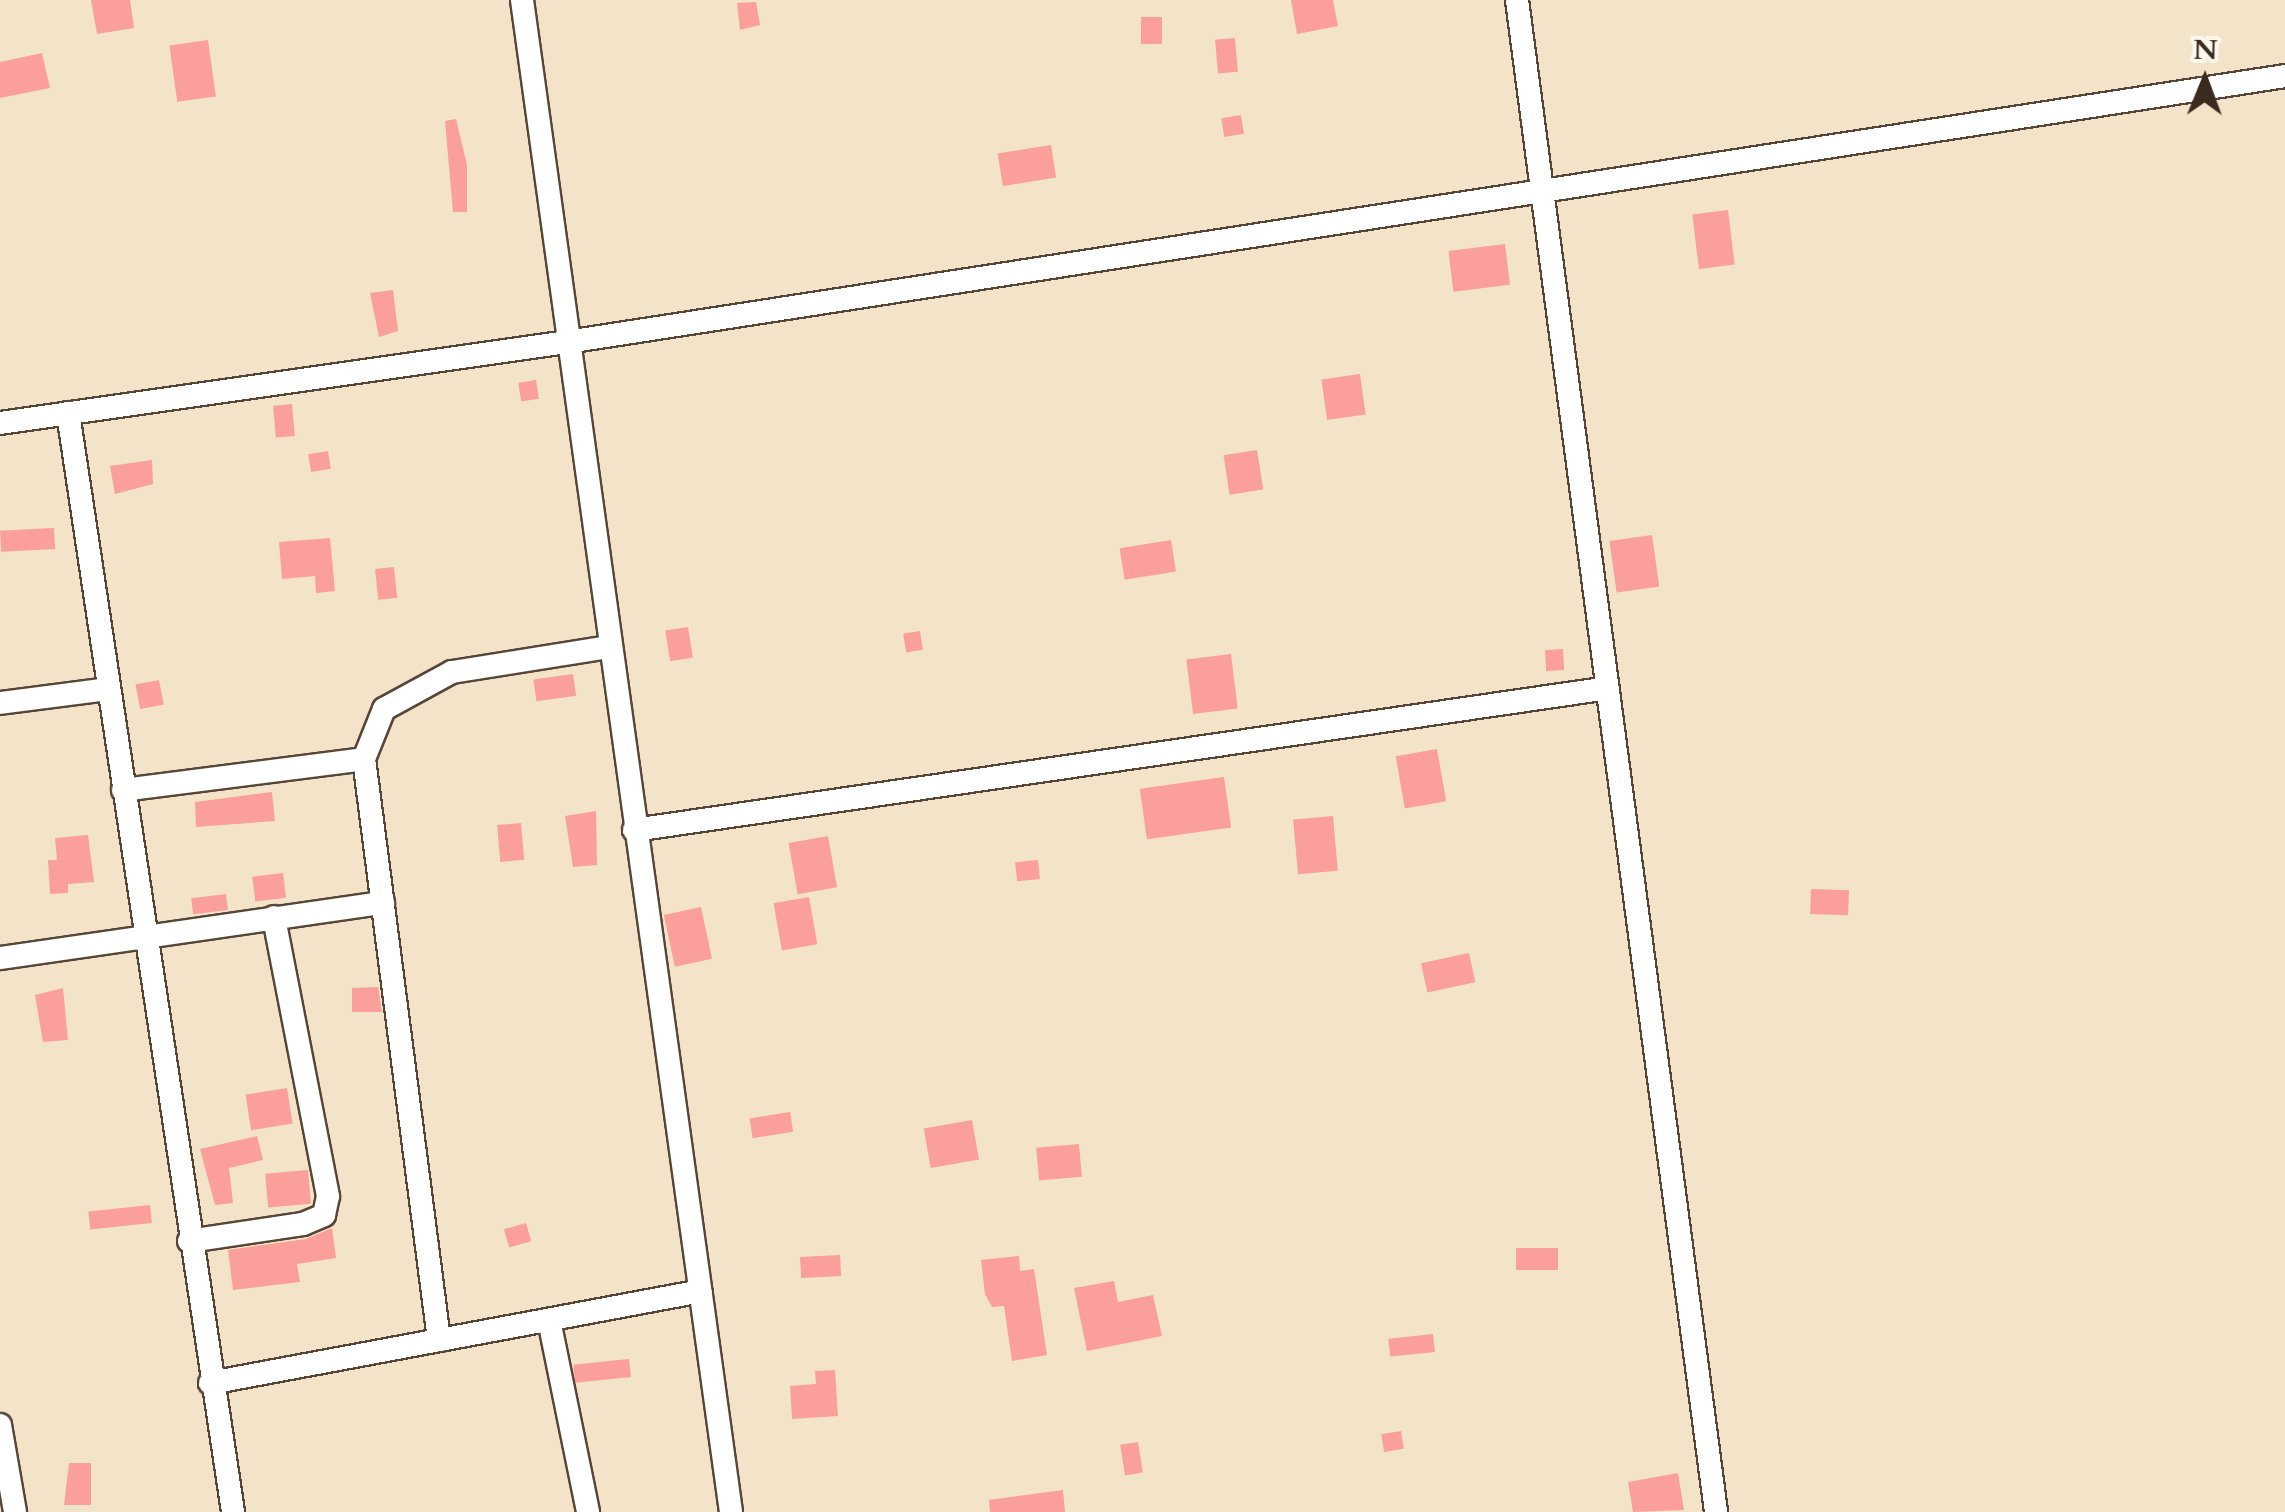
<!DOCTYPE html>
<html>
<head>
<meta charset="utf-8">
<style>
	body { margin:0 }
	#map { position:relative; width:2285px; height:1512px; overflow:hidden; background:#f3e4c9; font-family:Cardo,serif }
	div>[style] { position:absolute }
	.building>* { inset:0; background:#fa9f99; transform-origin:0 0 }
	.roads { filter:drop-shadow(2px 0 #574638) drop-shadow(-2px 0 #574638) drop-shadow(0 2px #574638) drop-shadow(0 -2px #574638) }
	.minor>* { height:22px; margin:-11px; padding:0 11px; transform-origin:11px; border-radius:11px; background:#fff }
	span { translate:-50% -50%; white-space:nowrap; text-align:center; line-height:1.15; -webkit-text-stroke:9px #fbf7ec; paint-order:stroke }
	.north { position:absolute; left:2155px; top:30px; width:100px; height:100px; -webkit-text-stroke:8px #fbf7ec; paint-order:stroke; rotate:1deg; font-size:28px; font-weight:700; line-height:40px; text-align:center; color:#3b2a1e }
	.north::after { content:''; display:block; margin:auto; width:35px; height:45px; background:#3b2a1e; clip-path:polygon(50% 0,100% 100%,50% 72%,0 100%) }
</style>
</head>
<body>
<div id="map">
	<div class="building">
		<i style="clip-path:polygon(91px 0,130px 0,134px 28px,97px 34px)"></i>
		<i style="clip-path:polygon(1291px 0,1333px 0,1338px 26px,1297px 34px)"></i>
		<i style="clip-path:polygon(756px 2px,760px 25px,740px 30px,737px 3px)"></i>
		<i style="left:1162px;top:17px;width:27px;height:21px;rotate:90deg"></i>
		<i style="left:1235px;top:38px;width:34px;height:20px;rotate:85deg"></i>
		<i style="left:208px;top:40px;width:57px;height:39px;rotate:82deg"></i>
		<i style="clip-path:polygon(42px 53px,50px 88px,0 98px,0 62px)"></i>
		<i style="left:1241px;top:115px;width:19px;height:20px;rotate:81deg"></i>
		<i style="clip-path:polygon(456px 119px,467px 165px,467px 212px,453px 212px,445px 121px)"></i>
		<i style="left:1051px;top:145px;width:33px;height:54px;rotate:81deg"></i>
		<i style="left:1728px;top:210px;width:55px;height:36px;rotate:83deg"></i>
		<i style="left:1505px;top:244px;width:41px;height:57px;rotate:83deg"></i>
		<i style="clip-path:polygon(393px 290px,398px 331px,379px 337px,370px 293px)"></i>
		<i style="left:1360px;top:374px;width:41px;height:39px;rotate:82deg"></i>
		<i style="left:536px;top:380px;width:19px;height:18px;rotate:81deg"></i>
		<i style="left:292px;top:404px;width:32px;height:19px;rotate:85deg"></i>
		<i style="left:1257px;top:450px;width:40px;height:34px;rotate:81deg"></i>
		<i style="left:328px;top:451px;width:18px;height:20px;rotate:81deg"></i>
		<i style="clip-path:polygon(152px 460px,153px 484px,115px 494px,110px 466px)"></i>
		<i style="left:54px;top:528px;width:21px;height:54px;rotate:87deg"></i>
		<i style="left:1652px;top:535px;width:52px;height:43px;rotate:82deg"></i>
		<i style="clip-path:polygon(330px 538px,335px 591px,316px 593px,315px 576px,282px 579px,279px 542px)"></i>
		<i style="left:1171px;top:540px;width:32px;height:52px;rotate:81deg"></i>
		<i style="left:394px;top:567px;width:31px;height:19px;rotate:84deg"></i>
		<i style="left:688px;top:627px;width:31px;height:23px;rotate:81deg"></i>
		<i style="left:920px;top:631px;width:19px;height:17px;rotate:81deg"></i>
		<i style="left:1563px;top:649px;width:21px;height:18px;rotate:87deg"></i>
		<i style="left:1231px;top:654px;width:55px;height:45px;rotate:83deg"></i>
		<i style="left:573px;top:674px;width:22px;height:40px;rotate:82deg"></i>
		<i style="left:159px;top:680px;width:25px;height:24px;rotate:79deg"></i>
		<i style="left:1437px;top:749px;width:53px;height:42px;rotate:80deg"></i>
		<i style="left:1224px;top:777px;width:51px;height:85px;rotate:82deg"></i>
		<i style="clip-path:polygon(272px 792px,275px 821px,196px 827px,195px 802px)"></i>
		<i style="clip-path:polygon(596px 811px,597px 865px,573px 867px,565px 816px)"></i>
		<i style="left:1333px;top:816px;width:55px;height:40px;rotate:85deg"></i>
		<i style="left:521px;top:823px;width:37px;height:24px;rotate:85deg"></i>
		<i style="clip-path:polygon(88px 835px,94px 882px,68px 884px,68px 893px,50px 894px,48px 860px,57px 860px,55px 838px)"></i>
		<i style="left:828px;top:836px;width:52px;height:40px;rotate:80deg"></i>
		<i style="left:1038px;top:860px;width:19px;height:23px;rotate:84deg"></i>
		<i style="left:283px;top:873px;width:25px;height:31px;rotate:83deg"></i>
		<i style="left:1811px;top:889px;width:38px;height:25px;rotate:2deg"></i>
		<i style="left:226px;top:894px;width:16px;height:35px;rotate:83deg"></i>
		<i style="left:809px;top:897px;width:48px;height:36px;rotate:80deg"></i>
		<i style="left:701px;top:907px;width:53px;height:38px;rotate:78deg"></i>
		<i style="left:1469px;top:953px;width:30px;height:49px;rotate:78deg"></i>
		<i style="clip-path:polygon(378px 987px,382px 1012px,352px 1012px,352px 988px)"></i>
		<i style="clip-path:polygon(63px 988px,68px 1040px,43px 1042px,35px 995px)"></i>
		<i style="left:287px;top:1088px;width:36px;height:42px;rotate:81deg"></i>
		<i style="left:790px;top:1112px;width:20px;height:41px;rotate:81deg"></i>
		<i style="left:972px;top:1120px;width:40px;height:49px;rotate:80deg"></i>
		<i style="clip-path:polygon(257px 1136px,263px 1160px,229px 1168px,233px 1203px,215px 1205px,200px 1149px)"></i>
		<i style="left:1079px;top:1144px;width:33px;height:43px;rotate:85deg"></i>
		<i style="left:308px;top:1170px;width:34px;height:43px;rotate:85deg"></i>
		<i style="left:150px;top:1205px;width:18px;height:62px;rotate:84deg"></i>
		<i style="left:526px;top:1223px;width:19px;height:23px;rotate:74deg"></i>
		<i style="clip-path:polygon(332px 1228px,336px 1258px,297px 1264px,300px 1282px,233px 1290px,228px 1250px,306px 1239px)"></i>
		<i style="left:1558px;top:1248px;width:22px;height:42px;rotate:90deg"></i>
		<i style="left:840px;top:1255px;width:21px;height:40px;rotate:87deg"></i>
		<i style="clip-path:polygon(1019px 1256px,1020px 1271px,1034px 1269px,1047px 1355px,1012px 1361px,1004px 1306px,992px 1307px,985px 1294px,981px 1260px)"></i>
		<i style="clip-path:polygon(1114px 1281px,1118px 1302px,1153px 1295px,1162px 1336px,1087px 1351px,1074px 1288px)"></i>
		<i style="left:1433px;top:1334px;width:18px;height:45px;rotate:84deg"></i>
		<i style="left:629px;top:1359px;width:18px;height:56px;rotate:84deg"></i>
		<i style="clip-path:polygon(835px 1370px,838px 1416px,792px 1419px,790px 1386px,816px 1384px,815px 1371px)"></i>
		<i style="left:1401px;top:1431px;width:18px;height:20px;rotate:81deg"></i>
		<i style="left:1138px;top:1442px;width:31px;height:18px;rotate:81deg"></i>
		<i style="clip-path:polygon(69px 1463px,91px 1463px,91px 1505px,64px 1505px)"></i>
		<i style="clip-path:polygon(1678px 1473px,1684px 1510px,1633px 1512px,1628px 1482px)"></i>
		<i style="clip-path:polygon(1063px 1490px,1065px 1512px,990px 1512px,989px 1500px)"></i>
	</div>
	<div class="roads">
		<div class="minor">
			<i style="left:522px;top:0;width:1526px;rotate:82.13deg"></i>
			<i style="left:1517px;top:0;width:1525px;rotate:82.5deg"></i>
			<i style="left:68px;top:413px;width:1111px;rotate:81.46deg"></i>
			<i style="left:0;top:423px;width:573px;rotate:-8.13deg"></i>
			<i style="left:567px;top:342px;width:1738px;rotate:-8.8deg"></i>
			<i style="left:0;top:703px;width:109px;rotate:-7.4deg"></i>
			<i style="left:364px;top:759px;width:586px;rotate:82.64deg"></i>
			<i style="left:123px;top:790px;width:243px;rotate:-7.3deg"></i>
			<i style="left:364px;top:759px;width:54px;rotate:-68.2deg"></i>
			<i style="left:384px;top:709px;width:77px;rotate:-28.6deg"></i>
			<i style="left:452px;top:672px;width:158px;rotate:-9.1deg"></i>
			<i style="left:634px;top:830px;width:984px;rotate:-8.29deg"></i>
			<i style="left:0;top:958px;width:387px;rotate:-8.2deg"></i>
			<i style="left:189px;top:1241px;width:115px;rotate:-8.5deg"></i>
			<i style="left:303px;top:1224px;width:23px;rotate:-23deg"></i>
			<i style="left:324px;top:1215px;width:19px;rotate:-78deg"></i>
			<i style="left:328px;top:1196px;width:284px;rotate:-101deg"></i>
			<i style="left:549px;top:1320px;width:196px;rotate:78.5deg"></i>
			<i style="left:210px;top:1383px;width:499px;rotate:-10.6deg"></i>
			<i style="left:0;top:1425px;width:88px;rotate:80.2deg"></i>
		</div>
	</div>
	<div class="north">N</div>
</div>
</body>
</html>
